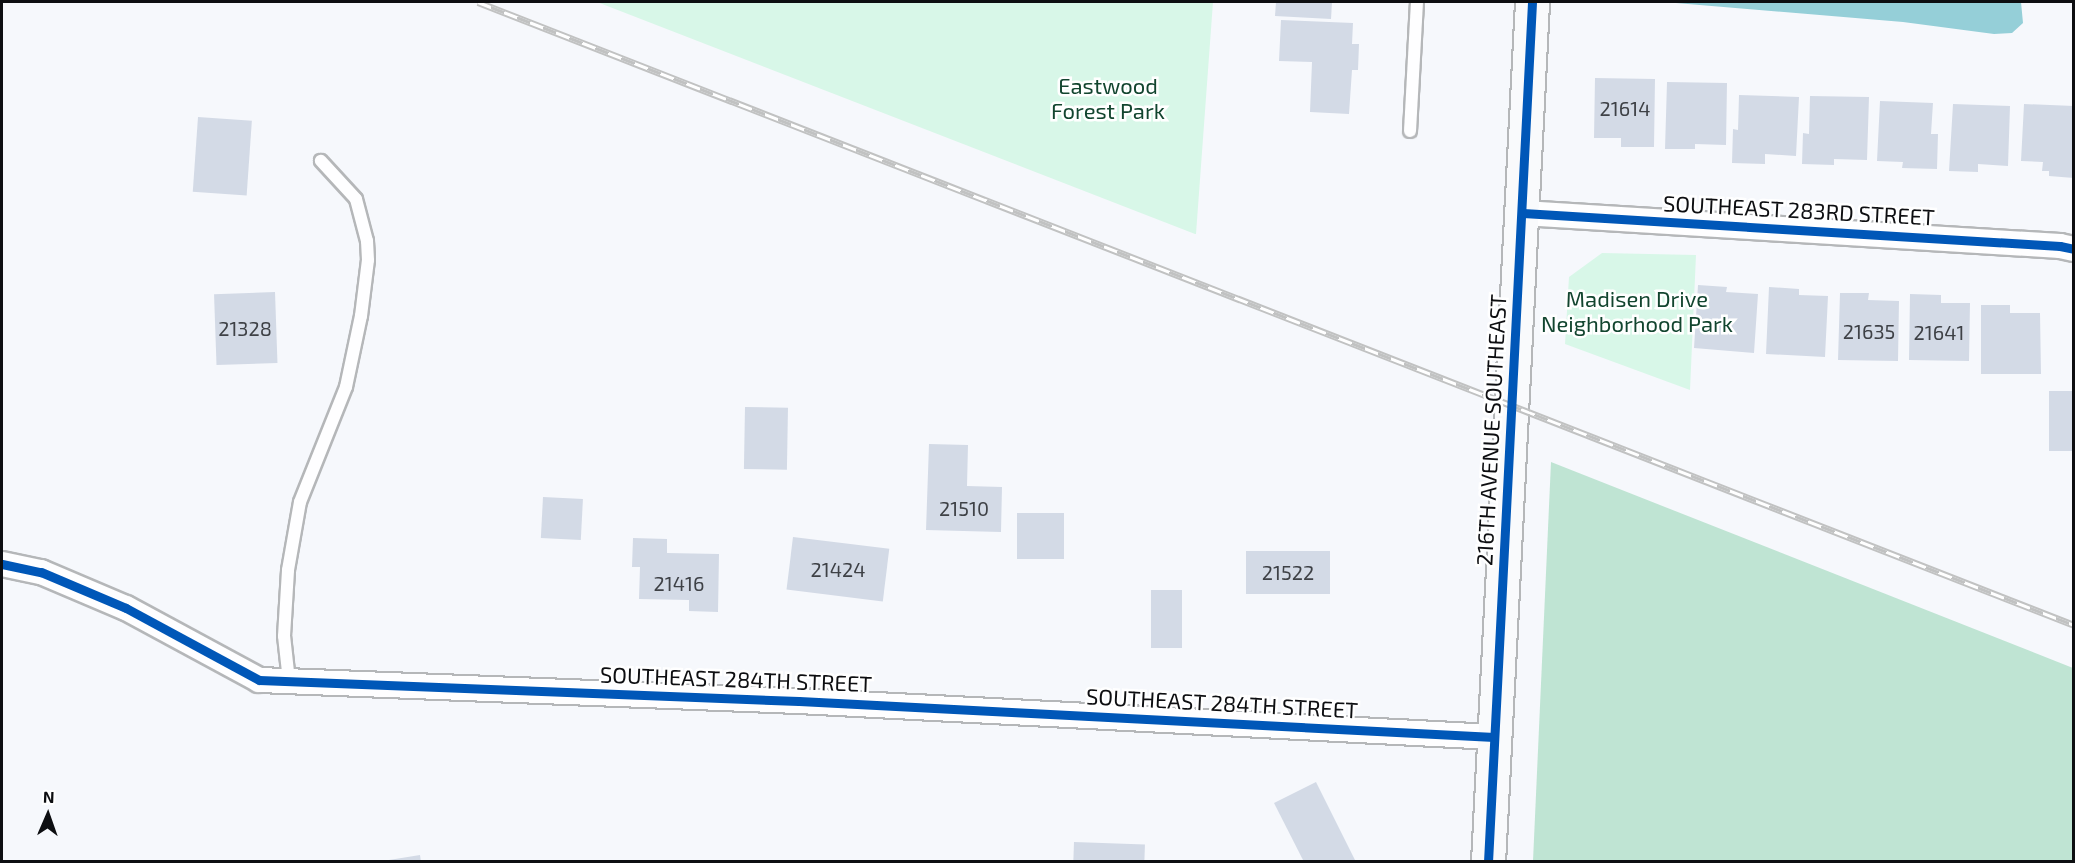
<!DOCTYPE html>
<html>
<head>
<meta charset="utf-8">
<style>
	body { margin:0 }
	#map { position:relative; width:2075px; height:863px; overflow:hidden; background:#f6f8fc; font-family:"Exo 2",sans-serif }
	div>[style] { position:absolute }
	.green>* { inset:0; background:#d8f7e8 }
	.forest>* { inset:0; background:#bfe4d3 }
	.water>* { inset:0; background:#95cfd8 }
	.building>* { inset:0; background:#d3dae6; transform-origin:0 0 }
	.roads { filter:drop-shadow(2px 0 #b5b7b9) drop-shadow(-2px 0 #b5b7b9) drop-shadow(0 2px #b5b7b9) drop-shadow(0 -2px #b5b7b9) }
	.lane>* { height:12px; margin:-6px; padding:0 6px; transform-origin:6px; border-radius:6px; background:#fefeff }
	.street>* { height:24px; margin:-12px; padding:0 12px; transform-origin:12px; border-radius:12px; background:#fefeff }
	.secondary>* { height:33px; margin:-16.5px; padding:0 16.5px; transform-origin:16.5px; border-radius:16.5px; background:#f9fafc }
	.rail>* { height:7px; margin-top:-3.5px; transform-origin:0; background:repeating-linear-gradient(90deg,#fff 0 14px,#c1c2c2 0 28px); box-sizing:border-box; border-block:2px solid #c1c2c2 }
	.cycleway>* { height:9px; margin:-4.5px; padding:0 4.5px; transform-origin:4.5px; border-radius:4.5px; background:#0057b8 }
	span { translate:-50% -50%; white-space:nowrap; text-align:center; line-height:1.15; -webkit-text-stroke:5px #fff; paint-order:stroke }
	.number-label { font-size:20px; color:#3e4146 }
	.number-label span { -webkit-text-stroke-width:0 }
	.park-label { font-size:22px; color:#12452f }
	.street-label { font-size:22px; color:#0d0e11 }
	.frame { position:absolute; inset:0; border:3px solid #0d0e11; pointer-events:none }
	.north { position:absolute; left:18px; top:785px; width:60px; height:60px; -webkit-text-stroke:4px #fff; paint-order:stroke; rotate:2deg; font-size:16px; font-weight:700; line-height:24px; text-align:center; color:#0d0e11 }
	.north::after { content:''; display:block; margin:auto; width:21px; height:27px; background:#0d0e11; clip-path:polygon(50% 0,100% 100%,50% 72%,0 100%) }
</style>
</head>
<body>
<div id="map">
	<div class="green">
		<i style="clip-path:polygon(597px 2px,1213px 2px,1196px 234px,1195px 234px)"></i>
		<i style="clip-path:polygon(1602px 253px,1696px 255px,1690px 390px,1565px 344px,1569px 277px)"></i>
	</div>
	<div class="forest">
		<i style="clip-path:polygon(1551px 462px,2073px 668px,2073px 861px,1533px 861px)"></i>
	</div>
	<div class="water">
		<i style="clip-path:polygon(1664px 2px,2021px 2px,2023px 23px,2012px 33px,1994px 34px,1903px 22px)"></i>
	</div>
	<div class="building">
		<i style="clip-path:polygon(1276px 2px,1332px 2px,1331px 19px,1275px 16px)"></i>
		<i style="clip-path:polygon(1281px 20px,1353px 23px,1352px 44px,1359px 44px,1358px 70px,1352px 70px,1349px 114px,1310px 112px,1312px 62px,1279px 61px)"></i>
		<i style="clip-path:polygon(1595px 78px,1655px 79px,1654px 147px,1621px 147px,1621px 138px,1594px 138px)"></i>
		<i style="clip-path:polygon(1667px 82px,1727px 83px,1726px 145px,1695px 144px,1695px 149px,1665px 149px)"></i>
		<i style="clip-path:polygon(1739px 95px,1799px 97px,1796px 156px,1765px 154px,1765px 164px,1732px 163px,1733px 129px,1738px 130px)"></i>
		<i style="clip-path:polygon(1810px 96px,1869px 97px,1867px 160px,1834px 159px,1834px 165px,1802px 164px,1803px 133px,1809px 134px)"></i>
		<i style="clip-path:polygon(1880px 101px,1933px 103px,1931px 134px,1938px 134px,1937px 169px,1902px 168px,1903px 162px,1877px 161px)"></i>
		<i style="clip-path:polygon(1953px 104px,2010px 106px,2008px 166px,1978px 164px,1978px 172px,1949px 171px)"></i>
		<i style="clip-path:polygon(2024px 104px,2074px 106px,2074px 178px,2049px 176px,2049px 171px,2042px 171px,2043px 162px,2021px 161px)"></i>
		<i style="left:198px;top:117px;width:54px;height:75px;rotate:4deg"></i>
		<i style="clip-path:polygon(1698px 285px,1727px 287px,1726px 292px,1758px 294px,1754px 353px,1694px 348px)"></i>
		<i style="clip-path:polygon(1769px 287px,1799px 289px,1799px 295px,1828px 296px,1825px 357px,1766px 354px)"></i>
		<i style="left:275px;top:292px;width:71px;height:61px;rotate:88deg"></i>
		<i style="clip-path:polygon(1840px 293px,1869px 293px,1868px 300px,1899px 301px,1898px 361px,1838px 360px)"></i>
		<i style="clip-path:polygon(1910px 294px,1941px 295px,1941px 303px,1970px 303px,1969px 361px,1909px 360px)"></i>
		<i style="clip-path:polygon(1981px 305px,2010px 305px,2010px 313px,2040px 313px,2041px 374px,1981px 374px)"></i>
		<i style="left:2049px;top:391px;width:25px;height:60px"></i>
		<i style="left:745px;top:407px;width:43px;height:62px;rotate:1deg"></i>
		<i style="clip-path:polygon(929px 444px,968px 445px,967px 486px,1002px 487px,1001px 532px,926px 530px)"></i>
		<i style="left:543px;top:497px;width:40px;height:41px;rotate:3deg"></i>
		<i style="left:1064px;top:513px;width:46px;height:47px;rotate:90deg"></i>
		<i style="left:793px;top:537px;width:97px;height:53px;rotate:7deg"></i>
		<i style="clip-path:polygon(633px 538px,667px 539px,667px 553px,719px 554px,718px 612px,689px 611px,689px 600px,639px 599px,640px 567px,632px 567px)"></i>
		<i style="left:1246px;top:551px;width:84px;height:43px"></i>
		<i style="left:1151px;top:590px;width:31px;height:58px"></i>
		<i style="clip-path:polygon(1316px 782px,1356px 862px,1304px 862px,1274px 803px)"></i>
		<i style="left:1074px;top:842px;width:71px;height:20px;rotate:2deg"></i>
		<i style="clip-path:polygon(420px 855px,421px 862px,389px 862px,389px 860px)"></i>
	</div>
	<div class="roads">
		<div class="lane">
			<i style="left:1410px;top:131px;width:129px;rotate:-86.9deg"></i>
			<i style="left:289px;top:681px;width:45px;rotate:-96.3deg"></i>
			<i style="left:284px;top:636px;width:66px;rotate:-86.5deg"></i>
			<i style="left:288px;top:570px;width:69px;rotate:-80deg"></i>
			<i style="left:300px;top:502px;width:124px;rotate:-68.2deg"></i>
			<i style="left:346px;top:387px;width:73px;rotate:-78.1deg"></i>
			<i style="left:361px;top:316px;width:56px;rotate:-82.9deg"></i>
			<i style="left:368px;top:260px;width:19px;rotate:-93deg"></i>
			<i style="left:367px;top:241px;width:43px;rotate:-104.7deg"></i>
			<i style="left:356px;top:199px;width:52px;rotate:-132.6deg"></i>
		</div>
		<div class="street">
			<i style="left:1523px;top:213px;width:538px;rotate:3.52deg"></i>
			<i style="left:2060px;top:246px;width:14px;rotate:12deg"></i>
			<i style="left:2px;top:564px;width:40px;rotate:12deg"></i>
			<i style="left:41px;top:572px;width:92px;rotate:23deg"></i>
			<i style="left:126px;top:608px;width:151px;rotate:28.4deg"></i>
			<i style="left:259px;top:680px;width:540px;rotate:2.23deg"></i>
			<i style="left:799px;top:701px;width:696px;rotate:2.97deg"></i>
		</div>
		<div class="secondary">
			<i style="left:1488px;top:862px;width:861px;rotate:-87.07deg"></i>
		</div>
	</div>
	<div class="rail">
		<i style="left:478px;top:2px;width:1713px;rotate:21.32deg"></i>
	</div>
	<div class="cycleway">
		<i style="left:1523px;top:213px;width:538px;rotate:3.52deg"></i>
		<i style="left:2060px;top:246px;width:14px;rotate:12deg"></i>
		<i style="left:2px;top:564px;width:40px;rotate:12deg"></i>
		<i style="left:41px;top:572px;width:92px;rotate:23deg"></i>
		<i style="left:126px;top:608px;width:151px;rotate:28.4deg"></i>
		<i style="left:259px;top:680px;width:540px;rotate:2.23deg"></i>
		<i style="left:799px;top:701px;width:696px;rotate:2.97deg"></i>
		<i style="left:1488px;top:862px;width:861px;rotate:-87.07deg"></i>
	</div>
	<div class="number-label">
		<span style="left:1625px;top:108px">21614</span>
		<span style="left:245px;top:328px">21328</span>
		<span style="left:1869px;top:331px">21635</span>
		<span style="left:1939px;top:332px">21641</span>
		<span style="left:964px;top:508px">21510</span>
		<span style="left:838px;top:569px">21424</span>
		<span style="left:1288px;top:572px">21522</span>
		<span style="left:679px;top:583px">21416</span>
	</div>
	<div class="park-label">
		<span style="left:1108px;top:98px">Eastwood<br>Forest Park</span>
		<span style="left:1637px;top:311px">Madisen Drive<br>Neighborhood Park</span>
	</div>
	<div class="street-label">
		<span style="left:1799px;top:210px;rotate:3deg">SOUTHEAST 283RD STREET</span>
		<span style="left:1491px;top:430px;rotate:-87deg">216TH AVENUE SOUTHEAST</span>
		<span style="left:736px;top:679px;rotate:2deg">SOUTHEAST 284TH STREET</span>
		<span style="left:1222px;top:703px;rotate:3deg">SOUTHEAST 284TH STREET</span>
	</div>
	<div class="frame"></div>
	<div class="north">N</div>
</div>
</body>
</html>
